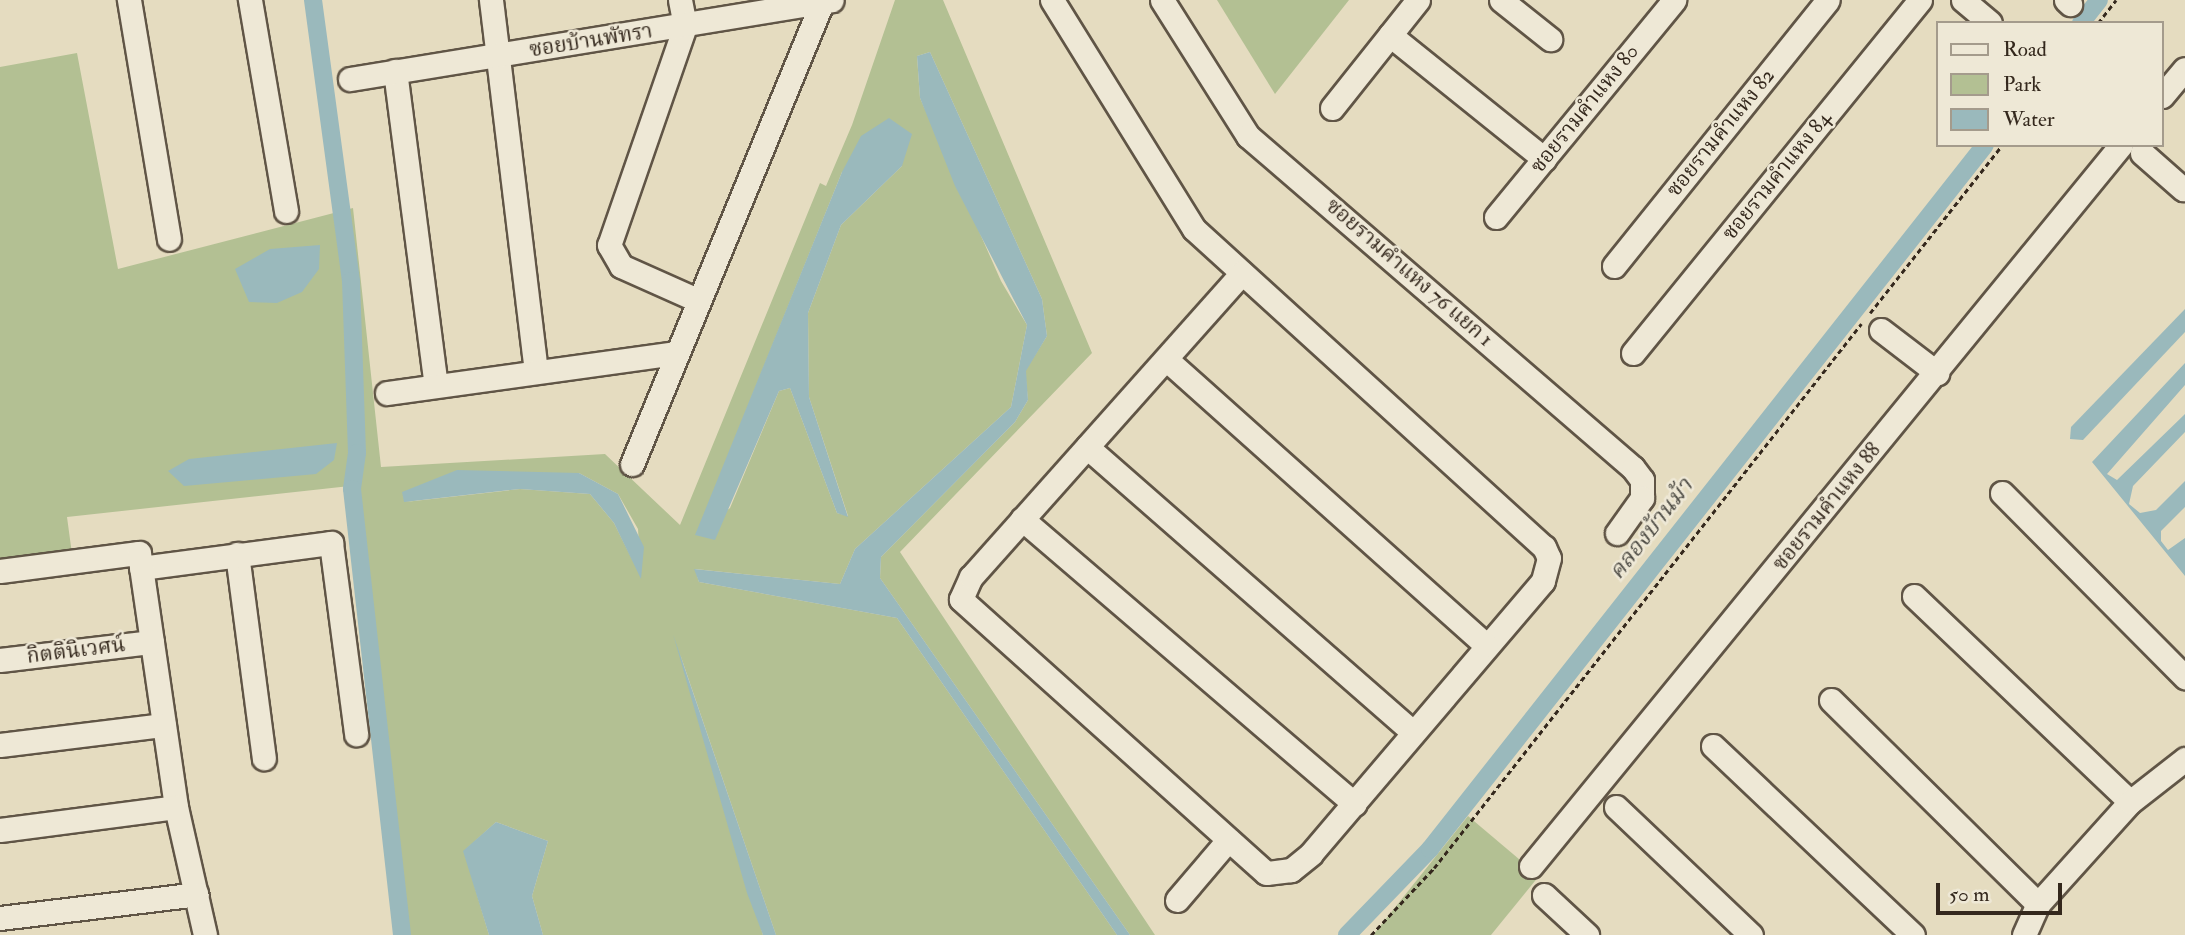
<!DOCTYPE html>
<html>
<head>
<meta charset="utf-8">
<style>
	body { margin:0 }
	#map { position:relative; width:2185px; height:935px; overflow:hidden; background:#e5dcc0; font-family:"IM FELL Double Pica","Noto Serif Thai",serif }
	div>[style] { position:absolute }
	.green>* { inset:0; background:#b3c093 }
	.water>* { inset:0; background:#9ab9bc }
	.canal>* { height:18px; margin:-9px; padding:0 9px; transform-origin:9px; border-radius:9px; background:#9ab9bc }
	.path>* { height:2.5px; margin-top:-1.25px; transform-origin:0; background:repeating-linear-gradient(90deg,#34281d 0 5px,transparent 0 8.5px) }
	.roads { filter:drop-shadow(2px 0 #605546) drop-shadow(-2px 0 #605546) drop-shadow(0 2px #605546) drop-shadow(0 -2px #605546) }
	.minor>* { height:23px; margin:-11.5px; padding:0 11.5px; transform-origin:11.5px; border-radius:11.5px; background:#eee8d6 }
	span { translate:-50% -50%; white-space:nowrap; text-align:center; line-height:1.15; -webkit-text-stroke:5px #eee8d6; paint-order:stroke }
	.street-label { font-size:21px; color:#34281d }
	.water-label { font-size:23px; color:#4e4c45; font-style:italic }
	.legend { position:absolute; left:1936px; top:21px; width:228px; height:126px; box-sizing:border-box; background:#eee8d6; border:2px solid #a49b8c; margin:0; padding:9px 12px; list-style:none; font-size:21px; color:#34281d }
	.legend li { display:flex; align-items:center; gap:14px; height:35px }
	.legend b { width:35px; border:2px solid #a49b8c }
	.scale { position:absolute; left:1936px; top:883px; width:126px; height:32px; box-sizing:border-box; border:4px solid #34281d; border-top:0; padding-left:9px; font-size:21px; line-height:24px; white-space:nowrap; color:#34281d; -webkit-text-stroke:5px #eee8d6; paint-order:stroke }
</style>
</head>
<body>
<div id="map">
	<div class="green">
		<i style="clip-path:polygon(evenodd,895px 0,943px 0,1092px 353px,900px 552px,1155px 935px,1130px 935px,880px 578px,881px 557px,1015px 422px,1028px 400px,1025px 371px,1047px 336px,1042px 299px,930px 52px,917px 56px,920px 98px,1001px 281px,1027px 325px,1011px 407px,855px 549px,840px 584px,695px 569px,699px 582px,897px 618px,1117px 935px,776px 935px,680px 654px,763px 935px,543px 935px,532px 896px,548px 841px,496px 822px,464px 851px,489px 935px,408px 935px,391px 844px,359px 485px,67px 517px,72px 554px,0 563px,0 67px,77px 53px,118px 269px,353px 208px,381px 467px,605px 454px,680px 525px,820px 183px,826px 186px,852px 125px,895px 0,902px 166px,841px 225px,808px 313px,809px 397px,848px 516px,837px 513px,790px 388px,779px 391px,730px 508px,696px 535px,842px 172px,902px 166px,895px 0,579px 473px,618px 494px,638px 529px,641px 577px,614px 523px,590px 494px,520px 489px,405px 502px,579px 473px)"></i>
		<i style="clip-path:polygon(1217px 0,1349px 0,1275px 94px)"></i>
		<i style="clip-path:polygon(1468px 816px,1539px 876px,1491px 935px,1373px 935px)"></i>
	</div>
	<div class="water">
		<i style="clip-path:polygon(930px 52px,1042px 299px,1047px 336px,1026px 371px,1028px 400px,1015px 422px,881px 557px,880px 578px,1130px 935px,1117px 935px,897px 618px,699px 582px,694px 569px,840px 584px,855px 549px,1011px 407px,1027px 325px,955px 186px,920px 98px,917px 56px)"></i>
		<i style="clip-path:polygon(889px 118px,912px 134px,902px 166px,841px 225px,808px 313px,809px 397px,848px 517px,837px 513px,790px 388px,779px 391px,715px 540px,695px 535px,842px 172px,861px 136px)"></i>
		<i style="clip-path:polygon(320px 245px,319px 269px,302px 292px,277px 303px,249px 302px,235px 269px,270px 249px)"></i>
		<i style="clip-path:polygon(2185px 309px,2185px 332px,2083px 440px,2070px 439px,2071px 427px)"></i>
		<i style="clip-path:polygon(2185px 363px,2185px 385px,2107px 474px,2117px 480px,2185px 414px,2185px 432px,2133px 486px,2129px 504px,2140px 513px,2156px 510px,2185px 481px,2185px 507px,2161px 531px,2161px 541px,2168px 550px,2185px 538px,2185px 576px,2092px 462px)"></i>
		<i style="clip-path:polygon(337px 443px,334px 460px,316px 474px,184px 486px,168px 471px,189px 459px)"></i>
		<i style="clip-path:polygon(457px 470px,579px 473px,618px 494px,644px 547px,641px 579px,614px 523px,590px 494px,520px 489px,404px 502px,402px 492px)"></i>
		<i style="clip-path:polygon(673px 634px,776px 935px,763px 935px,747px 893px)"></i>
		<i style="clip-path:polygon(496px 822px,548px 841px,532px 896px,543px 935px,489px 935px,463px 851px)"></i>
	</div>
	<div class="canal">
		<i style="left:313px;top:0;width:284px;rotate:82.3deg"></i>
		<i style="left:351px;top:281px;width:172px;rotate:88deg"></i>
		<i style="left:357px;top:453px;width:36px;rotate:98deg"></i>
		<i style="left:352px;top:489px;width:449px;rotate:83.6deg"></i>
		<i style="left:2081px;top:23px;width:29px;rotate:-52deg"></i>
		<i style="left:1347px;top:935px;width:120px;rotate:-46deg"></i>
		<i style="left:1430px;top:849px;width:896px;rotate:-51.75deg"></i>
	</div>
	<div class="path">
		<i style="left:2098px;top:23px;width:29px;rotate:-52deg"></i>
		<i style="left:1870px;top:313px;width:214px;rotate:-51.8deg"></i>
		<i style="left:1371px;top:935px;width:92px;rotate:-46.8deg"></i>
		<i style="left:1434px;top:868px;width:692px;rotate:-51.87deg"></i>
	</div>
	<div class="roads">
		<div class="minor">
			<i style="left:129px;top:0;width:242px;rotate:80.5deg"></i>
			<i style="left:250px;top:0;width:214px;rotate:80.3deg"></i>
			<i style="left:491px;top:0;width:374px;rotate:83.1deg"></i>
			<i style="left:680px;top:0;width:26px;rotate:79deg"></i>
			<i style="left:685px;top:26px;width:232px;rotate:109.1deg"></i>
			<i style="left:609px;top:245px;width:24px;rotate:60deg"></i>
			<i style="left:621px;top:266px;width:81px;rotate:24deg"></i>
			<i style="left:1052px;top:0;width:269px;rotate:58.2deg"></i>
			<i style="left:1194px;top:229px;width:473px;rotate:42.3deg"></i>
			<i style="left:1544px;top:547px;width:12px;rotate:66deg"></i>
			<i style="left:1549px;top:558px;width:24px;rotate:105deg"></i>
			<i style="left:1543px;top:581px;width:358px;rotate:130.4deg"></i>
			<i style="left:1311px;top:854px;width:26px;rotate:141deg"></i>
			<i style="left:1291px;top:870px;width:25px;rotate:173deg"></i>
			<i style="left:1266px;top:873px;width:410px;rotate:-138.1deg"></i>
			<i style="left:961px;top:599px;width:24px;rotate:-66deg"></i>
			<i style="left:971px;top:577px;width:407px;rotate:-48.3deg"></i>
			<i style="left:1162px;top:0;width:161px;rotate:57.7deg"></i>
			<i style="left:1248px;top:136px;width:508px;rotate:40.77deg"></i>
			<i style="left:1633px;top:468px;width:15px;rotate:53deg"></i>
			<i style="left:1642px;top:480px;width:18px;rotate:90deg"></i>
			<i style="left:1642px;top:498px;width:43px;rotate:125.5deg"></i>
			<i style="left:1501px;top:0;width:63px;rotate:38.5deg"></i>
			<i style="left:1963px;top:0;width:35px;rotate:40deg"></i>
			<i style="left:2066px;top:0;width:6px;rotate:45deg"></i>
			<i style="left:1390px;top:35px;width:198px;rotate:38.8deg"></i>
			<i style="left:395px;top:71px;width:317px;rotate:82.6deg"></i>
			<i style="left:350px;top:79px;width:488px;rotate:-9.3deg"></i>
			<i style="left:2162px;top:96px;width:35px;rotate:-50deg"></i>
			<i style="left:1332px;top:108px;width:138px;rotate:-51.5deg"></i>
			<i style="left:2142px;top:153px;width:55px;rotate:41.3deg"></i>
			<i style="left:1496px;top:217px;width:281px;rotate:-50.6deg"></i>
			<i style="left:1614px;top:266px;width:341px;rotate:-51.2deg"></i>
			<i style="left:1881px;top:330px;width:71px;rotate:37.5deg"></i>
			<i style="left:1633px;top:353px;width:455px;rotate:-50.9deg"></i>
			<i style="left:1166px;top:359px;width:429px;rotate:41.8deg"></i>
			<i style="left:387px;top:393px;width:290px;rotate:-7.9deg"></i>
			<i style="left:1087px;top:447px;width:433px;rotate:41.2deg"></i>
			<i style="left:632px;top:464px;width:502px;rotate:-67.63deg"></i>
			<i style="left:2002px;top:493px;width:260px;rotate:45.2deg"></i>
			<i style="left:1022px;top:519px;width:438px;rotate:40.6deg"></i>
			<i style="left:237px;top:554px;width:206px;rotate:82.5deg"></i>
			<i style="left:141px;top:568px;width:192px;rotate:-7.5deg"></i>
			<i style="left:331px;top:543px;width:193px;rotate:82.5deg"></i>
			<i style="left:0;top:571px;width:140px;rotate:-7.4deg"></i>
			<i style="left:139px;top:553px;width:257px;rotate:81.7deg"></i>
			<i style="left:176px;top:807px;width:131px;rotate:77.2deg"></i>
			<i style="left:1914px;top:596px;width:298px;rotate:43.6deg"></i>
			<i style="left:0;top:660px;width:153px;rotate:-6.8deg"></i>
			<i style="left:1831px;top:700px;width:291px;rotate:44.6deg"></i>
			<i style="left:0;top:745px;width:165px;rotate:-7deg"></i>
			<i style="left:1713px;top:746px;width:275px;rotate:43.4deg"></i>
			<i style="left:1616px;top:807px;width:186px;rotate:43.5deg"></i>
			<i style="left:0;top:830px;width:177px;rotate:-7.4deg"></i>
			<i style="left:1531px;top:866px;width:932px;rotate:-50.71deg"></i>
			<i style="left:1544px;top:895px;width:59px;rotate:42.9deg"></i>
			<i style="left:1177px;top:900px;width:79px;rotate:-49.6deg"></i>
			<i style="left:0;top:918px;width:198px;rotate:-6.9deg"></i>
			<i style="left:2024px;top:935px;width:34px;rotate:-66deg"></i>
			<i style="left:2038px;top:904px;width:137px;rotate:-48deg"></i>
			<i style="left:2130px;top:802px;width:70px;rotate:-38deg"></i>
		</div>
	</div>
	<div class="street-label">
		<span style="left:591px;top:41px;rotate:-9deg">ซอยบ้านพัทรา</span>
		<span style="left:1585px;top:109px;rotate:-51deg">ซอยรามคำแหง 80</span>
		<span style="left:1721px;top:133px;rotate:-51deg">ซอยรามคำแหง 82</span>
		<span style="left:1777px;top:176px;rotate:-51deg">ซอยรามคำแหง 84</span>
		<span style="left:1409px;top:273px;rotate:41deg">ซอยรามคำแหง 76 แยก 1</span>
		<span style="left:1827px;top:507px;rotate:-51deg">ซอยรามคำแหง 88</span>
		<span style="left:76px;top:651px;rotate:-7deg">กิตตินิเวศน์</span>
	</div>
	<div class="water-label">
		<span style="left:1651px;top:529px;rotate:-52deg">คลองบ้านม้า</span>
	</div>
	<ul class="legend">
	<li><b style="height:9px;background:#eee8d6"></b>Road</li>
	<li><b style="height:19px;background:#b3c093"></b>Park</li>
	<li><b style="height:19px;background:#9ab9bc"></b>Water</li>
	</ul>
	<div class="scale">50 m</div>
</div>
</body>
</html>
